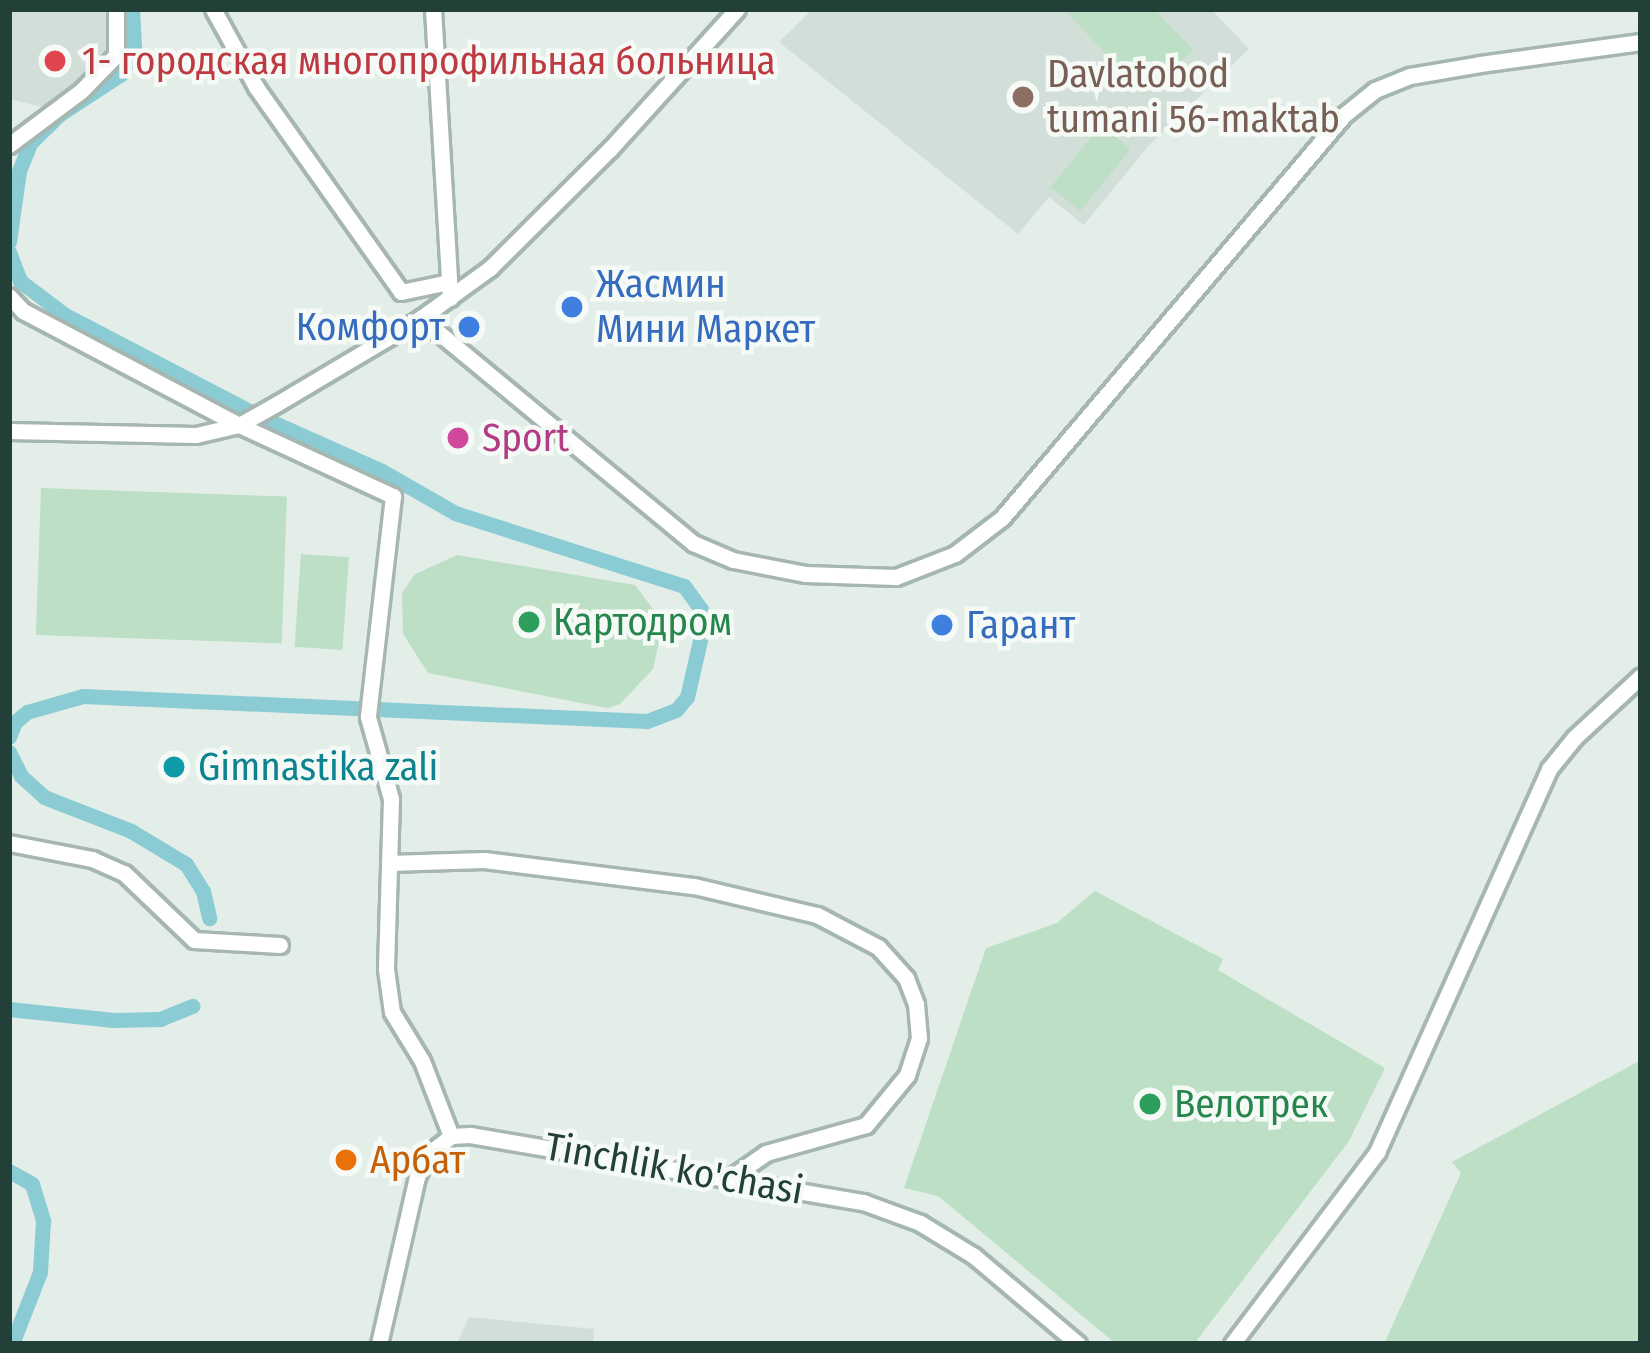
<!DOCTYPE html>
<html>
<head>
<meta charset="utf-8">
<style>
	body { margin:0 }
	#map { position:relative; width:1650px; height:1353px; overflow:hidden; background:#e4eee9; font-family:"Fira Sans Condensed",sans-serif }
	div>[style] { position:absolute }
	.built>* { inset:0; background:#d2ded8 }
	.green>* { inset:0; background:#bcdfc5; transform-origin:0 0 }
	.canal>* { height:15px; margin:-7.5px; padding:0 7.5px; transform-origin:7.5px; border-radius:7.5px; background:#8acbd4 }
	.roads { filter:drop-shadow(3px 0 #a6b6b0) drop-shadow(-3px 0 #a6b6b0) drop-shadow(0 3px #a6b6b0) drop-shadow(0 -3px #a6b6b0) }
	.minor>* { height:15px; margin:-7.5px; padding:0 7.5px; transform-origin:7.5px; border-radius:7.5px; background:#fff }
	.dots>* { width:33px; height:33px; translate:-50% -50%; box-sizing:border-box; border:6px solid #f5faf7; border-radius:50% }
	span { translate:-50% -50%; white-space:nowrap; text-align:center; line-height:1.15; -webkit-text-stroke:9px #f5faf7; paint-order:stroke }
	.health-label { font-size:39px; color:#be3a42 }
	.left { translate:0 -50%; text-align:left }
	.education-label { font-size:39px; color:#785e54 }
	.shop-label { font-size:39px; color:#366cbe }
	.right { translate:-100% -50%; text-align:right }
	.hotel-label { font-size:39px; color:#b23c85 }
	.leisure-label { font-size:39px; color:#27864d }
	.culture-label { font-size:39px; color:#0d838f }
	.food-label { font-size:39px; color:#c56008 }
	.street-label { font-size:39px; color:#224038 }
	.frame { position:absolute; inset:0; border:12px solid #224038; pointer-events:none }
</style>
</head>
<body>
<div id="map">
	<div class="built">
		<i style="clip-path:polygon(9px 9px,111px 9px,110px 50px,51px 109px,9px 99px)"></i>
		<i style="clip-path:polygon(813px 9px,1211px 9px,1249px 49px,1149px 145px,1084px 225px,1049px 197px,1018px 234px,779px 42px)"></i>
		<i style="clip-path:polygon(469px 1317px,594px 1329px,593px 1344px,446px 1344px,458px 1342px)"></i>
	</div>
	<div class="green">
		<i style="clip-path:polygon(1064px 9px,1154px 9px,1193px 50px,1144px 95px)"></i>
		<i style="left:1101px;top:125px;width:38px;height:80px;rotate:39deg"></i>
		<i style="left:41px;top:488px;width:246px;height:147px;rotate:2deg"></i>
		<i style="left:301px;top:554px;width:48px;height:93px;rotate:4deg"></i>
		<i style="clip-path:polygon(457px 555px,635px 585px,653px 609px,659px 642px,653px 669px,620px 704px,607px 708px,428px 673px,403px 634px,402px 593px,415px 574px)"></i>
		<i style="clip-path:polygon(1095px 891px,1223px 959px,1218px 970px,1385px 1068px,1349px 1141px,1194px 1344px,1116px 1344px,938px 1196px,904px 1188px,986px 948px,1057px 923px)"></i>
		<i style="clip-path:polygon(1641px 1060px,1641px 1344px,1384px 1344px,1461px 1173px,1452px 1162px)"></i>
	</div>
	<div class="canal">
		<i style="left:9px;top:242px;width:72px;rotate:-82deg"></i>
		<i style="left:19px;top:171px;width:31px;rotate:-68deg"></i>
		<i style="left:31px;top:142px;width:40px;rotate:-44deg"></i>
		<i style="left:60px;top:114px;width:73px;rotate:-33.3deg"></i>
		<i style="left:121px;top:74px;width:30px;rotate:-64deg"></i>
		<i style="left:134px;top:47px;width:38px;rotate:-93deg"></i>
		<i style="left:9px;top:252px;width:31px;rotate:69deg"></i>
		<i style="left:20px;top:281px;width:56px;rotate:37.1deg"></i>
		<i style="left:65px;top:315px;width:219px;rotate:27.5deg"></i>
		<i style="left:259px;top:416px;width:135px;rotate:24.1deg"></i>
		<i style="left:382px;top:471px;width:84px;rotate:29.9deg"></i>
		<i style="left:455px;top:513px;width:240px;rotate:17.7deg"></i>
		<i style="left:684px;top:586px;width:29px;rotate:54deg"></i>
		<i style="left:701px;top:609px;width:14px;rotate:78deg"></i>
		<i style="left:704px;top:623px;width:76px;rotate:102.9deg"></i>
		<i style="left:687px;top:697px;width:17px;rotate:130deg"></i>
		<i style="left:676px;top:710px;width:31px;rotate:159deg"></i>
		<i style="left:647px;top:721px;width:565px;rotate:-177.46deg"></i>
		<i style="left:83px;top:696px;width:58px;rotate:164.1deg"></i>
		<i style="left:27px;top:712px;width:16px;rotate:140deg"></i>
		<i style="left:15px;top:722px;width:16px;rotate:112deg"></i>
		<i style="left:9px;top:752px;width:27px;rotate:63deg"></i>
		<i style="left:21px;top:776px;width:31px;rotate:42deg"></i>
		<i style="left:44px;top:797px;width:93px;rotate:21.3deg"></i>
		<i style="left:131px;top:831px;width:64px;rotate:31deg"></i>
		<i style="left:186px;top:864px;width:32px;rotate:58deg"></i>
		<i style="left:203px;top:891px;width:28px;rotate:77deg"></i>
		<i style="left:9px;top:1009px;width:105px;rotate:6deg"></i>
		<i style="left:113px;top:1020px;width:47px;rotate:-1.2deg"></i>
		<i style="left:160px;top:1019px;width:35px;rotate:-22deg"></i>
		<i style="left:9px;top:1171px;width:26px;rotate:29deg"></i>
		<i style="left:32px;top:1184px;width:39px;rotate:73deg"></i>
		<i style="left:43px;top:1221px;width:51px;rotate:93.4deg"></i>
		<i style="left:40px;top:1272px;width:77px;rotate:111.3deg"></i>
	</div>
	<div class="roads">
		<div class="minor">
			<i style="left:213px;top:9px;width:89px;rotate:61.1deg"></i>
			<i style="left:256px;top:87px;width:251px;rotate:54.7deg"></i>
			<i style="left:401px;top:292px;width:49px;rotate:-11.8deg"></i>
			<i style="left:449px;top:282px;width:16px;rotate:86deg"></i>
			<i style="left:433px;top:9px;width:273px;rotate:86.6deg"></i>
			<i style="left:9px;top:145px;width:90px;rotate:-36.9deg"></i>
			<i style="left:81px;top:91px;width:50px;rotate:-45.8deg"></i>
			<i style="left:116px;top:55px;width:46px;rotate:-90deg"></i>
			<i style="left:9px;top:296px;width:21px;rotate:47deg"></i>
			<i style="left:23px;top:311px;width:244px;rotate:27.8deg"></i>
			<i style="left:239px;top:425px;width:170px;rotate:24.8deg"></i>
			<i style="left:393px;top:496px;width:222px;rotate:96.5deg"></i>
			<i style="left:368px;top:717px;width:85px;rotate:74.3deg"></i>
			<i style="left:391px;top:799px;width:170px;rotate:91.7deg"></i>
			<i style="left:386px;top:969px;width:43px;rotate:82.1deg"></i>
			<i style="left:392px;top:1012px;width:57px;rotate:58.5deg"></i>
			<i style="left:422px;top:1061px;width:80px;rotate:68.9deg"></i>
			<i style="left:421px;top:318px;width:353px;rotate:39.6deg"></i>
			<i style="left:693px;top:543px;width:43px;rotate:23deg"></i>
			<i style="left:733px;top:560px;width:73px;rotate:11deg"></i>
			<i style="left:805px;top:574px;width:91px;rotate:1.9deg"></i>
			<i style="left:896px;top:577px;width:63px;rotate:-21.3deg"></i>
			<i style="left:955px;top:554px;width:59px;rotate:-37.5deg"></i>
			<i style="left:1002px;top:518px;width:529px;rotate:-49.68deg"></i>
			<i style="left:1344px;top:115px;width:40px;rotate:-39deg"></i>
			<i style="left:1375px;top:90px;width:38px;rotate:-22deg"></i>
			<i style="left:1410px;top:76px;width:71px;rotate:-9.7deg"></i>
			<i style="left:1480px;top:64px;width:162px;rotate:-7.8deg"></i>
			<i style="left:9px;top:431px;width:187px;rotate:1.2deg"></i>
			<i style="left:196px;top:435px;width:44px;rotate:-13.1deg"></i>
			<i style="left:239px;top:425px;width:45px;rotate:-29.4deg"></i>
			<i style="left:278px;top:403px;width:166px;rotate:-30.7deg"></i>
			<i style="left:421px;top:318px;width:85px;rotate:-35.9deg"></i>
			<i style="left:490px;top:268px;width:169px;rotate:-44.8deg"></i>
			<i style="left:610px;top:149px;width:189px;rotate:-47.8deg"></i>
			<i style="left:9px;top:843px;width:85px;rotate:10.9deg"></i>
			<i style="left:92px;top:859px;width:35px;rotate:24deg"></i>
			<i style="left:124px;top:873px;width:97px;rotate:43.7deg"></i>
			<i style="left:194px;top:940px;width:86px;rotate:3.3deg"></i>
			<i style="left:389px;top:863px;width:95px;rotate:-1.8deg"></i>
			<i style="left:484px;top:860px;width:212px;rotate:7.1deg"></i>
			<i style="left:694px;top:886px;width:126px;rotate:13.3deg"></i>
			<i style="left:817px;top:915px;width:69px;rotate:27.7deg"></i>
			<i style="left:878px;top:947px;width:42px;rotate:47.9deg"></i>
			<i style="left:906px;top:978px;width:28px;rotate:69deg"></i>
			<i style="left:916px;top:1004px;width:34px;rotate:85deg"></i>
			<i style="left:919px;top:1038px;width:39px;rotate:108deg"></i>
			<i style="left:907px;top:1075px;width:65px;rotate:129.4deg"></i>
			<i style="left:866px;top:1125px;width:104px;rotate:164.4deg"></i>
			<i style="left:766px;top:1153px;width:44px;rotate:145.2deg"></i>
			<i style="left:379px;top:1344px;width:171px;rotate:-77.2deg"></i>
			<i style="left:417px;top:1177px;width:24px;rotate:-66deg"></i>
			<i style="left:427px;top:1155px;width:31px;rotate:-38deg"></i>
			<i style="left:451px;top:1136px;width:19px;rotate:-3deg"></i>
			<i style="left:470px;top:1135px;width:399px;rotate:9.7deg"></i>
			<i style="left:863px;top:1202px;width:61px;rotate:20.2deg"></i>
			<i style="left:920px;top:1223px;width:63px;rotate:31.4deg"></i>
			<i style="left:974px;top:1256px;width:136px;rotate:40.2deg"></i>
			<i style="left:1232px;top:1344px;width:241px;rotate:-52.9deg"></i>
			<i style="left:1377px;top:1152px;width:420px;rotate:-65.8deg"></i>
			<i style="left:1549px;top:769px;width:40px;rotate:-51deg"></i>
			<i style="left:1574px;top:738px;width:91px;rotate:-42.8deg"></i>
		</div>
	</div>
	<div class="dots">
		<i style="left:55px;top:61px;background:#e0444e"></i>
		<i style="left:1023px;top:97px;background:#8d6e63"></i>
		<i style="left:572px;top:307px;background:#3f7fe0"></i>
		<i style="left:469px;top:327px;background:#3f7fe0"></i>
		<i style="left:458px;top:438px;background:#d1479c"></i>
		<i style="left:529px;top:622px;background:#2e9e5b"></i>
		<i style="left:942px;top:625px;background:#3f7fe0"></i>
		<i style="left:174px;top:767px;background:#0f9aa8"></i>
		<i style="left:1150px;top:1104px;background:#2e9e5b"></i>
		<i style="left:346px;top:1160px;background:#e8710a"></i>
	</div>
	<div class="health-label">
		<span class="left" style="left:82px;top:61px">1- городская многопрофильная больница</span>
	</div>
	<div class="education-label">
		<span class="left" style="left:1047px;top:97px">Davlatobod<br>tumani 56-maktab</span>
	</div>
	<div class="shop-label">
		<span class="left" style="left:596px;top:307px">Жасмин<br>Мини Маркет</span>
		<span class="right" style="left:445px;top:327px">Комфорт</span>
		<span class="left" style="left:966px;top:625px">Гарант</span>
	</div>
	<div class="hotel-label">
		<span class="left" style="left:482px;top:438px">Sport</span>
	</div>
	<div class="leisure-label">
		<span class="left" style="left:553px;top:622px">Картодром</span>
		<span class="left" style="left:1174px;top:1104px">Велотрек</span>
	</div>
	<div class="culture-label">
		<span class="left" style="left:198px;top:767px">Gimnastika zali</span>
	</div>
	<div class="food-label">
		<span class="left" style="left:370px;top:1160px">Арбат</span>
	</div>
	<div class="street-label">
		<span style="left:674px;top:1169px;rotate:10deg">Tinchlik ko'chasi</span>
	</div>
	<div class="frame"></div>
</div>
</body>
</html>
